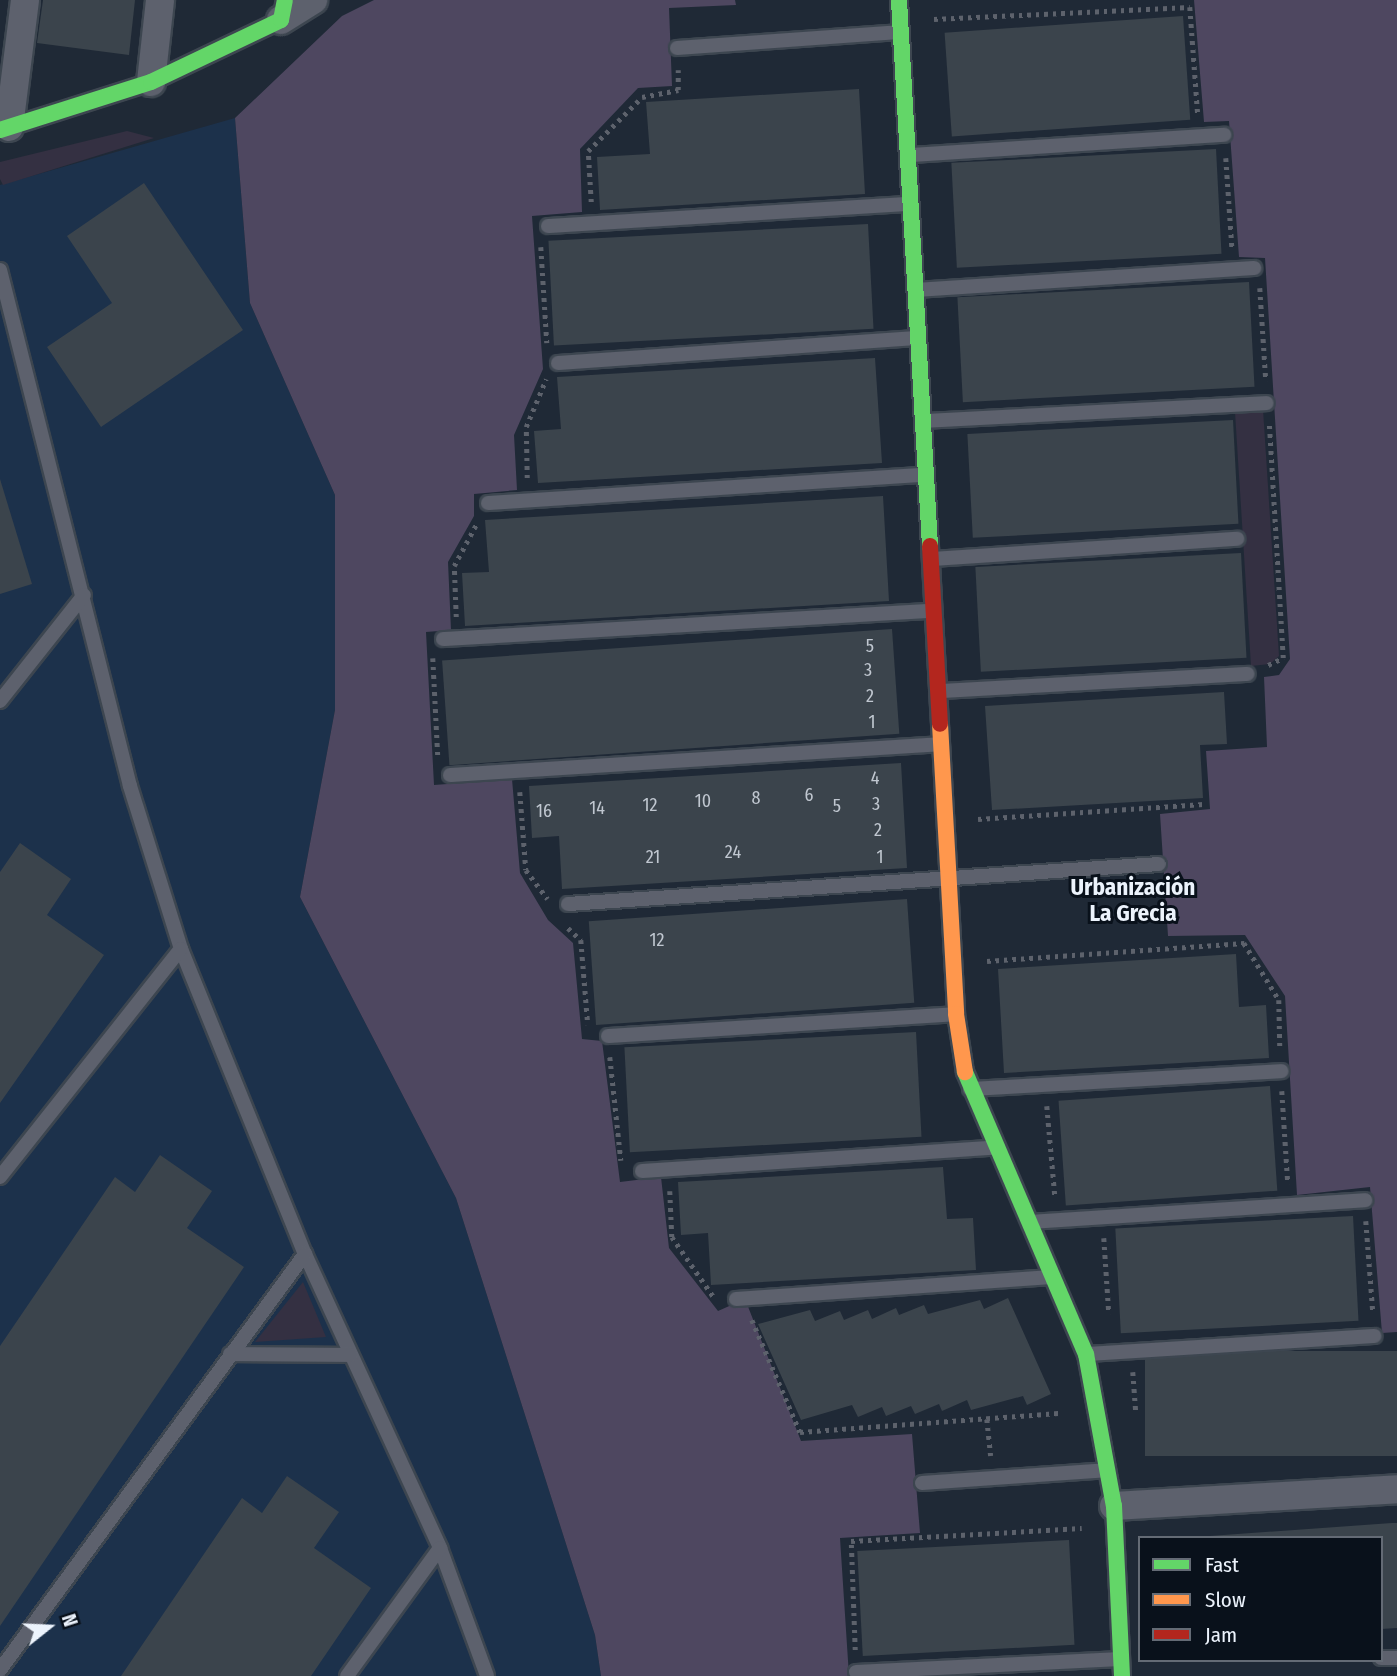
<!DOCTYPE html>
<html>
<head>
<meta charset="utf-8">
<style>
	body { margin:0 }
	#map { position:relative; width:1397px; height:1676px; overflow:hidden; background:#1f2936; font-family:"Fira Sans Condensed",sans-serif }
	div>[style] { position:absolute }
	.built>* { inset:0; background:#1c314b }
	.green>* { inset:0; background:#343042 }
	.forest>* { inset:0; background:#4e4760 }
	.building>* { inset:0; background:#3b444c; transform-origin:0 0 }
	.path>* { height:4.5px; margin-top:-2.25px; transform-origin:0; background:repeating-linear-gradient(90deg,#5d626c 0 3.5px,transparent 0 8.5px) }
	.roads { filter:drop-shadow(2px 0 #3d4650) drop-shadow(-2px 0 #3d4650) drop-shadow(0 2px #3d4650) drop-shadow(0 -2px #3d4650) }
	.lane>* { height:14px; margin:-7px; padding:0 7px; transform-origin:7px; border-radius:7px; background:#5d616d }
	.street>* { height:28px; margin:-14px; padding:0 14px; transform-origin:14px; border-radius:14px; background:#5d616d }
	.fast>* { height:16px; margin:-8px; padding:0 8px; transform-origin:8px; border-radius:8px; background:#63d668 }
	.slow>* { height:16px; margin:-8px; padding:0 8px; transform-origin:8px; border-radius:8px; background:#ff974d }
	.jam>* { height:16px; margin:-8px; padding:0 8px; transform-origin:8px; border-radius:8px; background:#b3261e }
	span { translate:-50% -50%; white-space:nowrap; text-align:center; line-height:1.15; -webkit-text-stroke:6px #09111b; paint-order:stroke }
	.number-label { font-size:18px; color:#c0c7d0 }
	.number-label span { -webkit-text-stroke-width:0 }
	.neighbourhood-label { font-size:23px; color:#ecf3fc; font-weight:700 }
	.legend { position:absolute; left:1138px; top:1536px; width:245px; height:126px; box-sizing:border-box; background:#09111b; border:2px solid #646b75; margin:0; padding:9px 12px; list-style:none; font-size:21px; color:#ecf3fc }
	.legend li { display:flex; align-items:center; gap:14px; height:35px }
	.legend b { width:35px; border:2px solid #646b75 }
	.north { position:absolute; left:14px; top:1592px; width:70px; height:70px; -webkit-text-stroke:5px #09111b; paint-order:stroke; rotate:72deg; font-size:19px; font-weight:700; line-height:28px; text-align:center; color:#ecf3fc }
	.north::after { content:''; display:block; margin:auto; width:24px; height:32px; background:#ecf3fc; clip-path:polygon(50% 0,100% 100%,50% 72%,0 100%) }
</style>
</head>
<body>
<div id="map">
	<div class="built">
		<i style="clip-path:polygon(235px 118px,250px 303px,335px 495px,335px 710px,300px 897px,456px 1198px,595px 1635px,601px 1676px,0 1676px,0 185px)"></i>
	</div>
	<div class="green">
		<i style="clip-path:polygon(127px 131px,154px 138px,3px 185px,0 179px,0 162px)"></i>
		<i style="clip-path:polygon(1263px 409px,1279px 656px,1270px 664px,1251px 666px,1235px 412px)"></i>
		<i style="clip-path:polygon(303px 1282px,326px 1337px,255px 1342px)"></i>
	</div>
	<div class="forest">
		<i style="clip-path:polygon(374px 0,735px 0,736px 5px,669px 8px,672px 86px,638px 88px,580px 149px,582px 212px,532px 216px,543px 369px,514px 435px,517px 490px,474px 494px,474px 516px,448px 562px,451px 630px,426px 632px,434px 785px,512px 779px,520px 873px,548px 920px,573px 943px,582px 1039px,602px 1041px,620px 1182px,661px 1177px,669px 1248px,718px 1311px,745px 1299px,801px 1441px,912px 1434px,920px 1533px,840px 1538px,849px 1676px,601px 1676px,595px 1635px,456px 1198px,300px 897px,335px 710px,335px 495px,250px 303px,235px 118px,342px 16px)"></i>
		<i style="clip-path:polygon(1194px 0,1397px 0,1397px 1332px,1382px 1333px,1370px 1187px,1297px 1195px,1285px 996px,1245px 935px,1168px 936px,1160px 814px,1210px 809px,1206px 751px,1267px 747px,1264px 677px,1279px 675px,1290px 659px,1265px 258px,1239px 257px,1229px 121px,1204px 122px)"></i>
	</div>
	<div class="building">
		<i style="clip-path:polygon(43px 0,135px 0,129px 55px,37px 43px)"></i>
		<i style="left:1183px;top:16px;width:104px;height:239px;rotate:86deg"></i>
		<i style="clip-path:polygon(859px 89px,865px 194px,600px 210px,597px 157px,650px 154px,646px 102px)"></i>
		<i style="left:1216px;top:149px;width:105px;height:265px;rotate:87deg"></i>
		<i style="clip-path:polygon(144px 183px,243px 330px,101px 427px,47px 347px,112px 303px,67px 236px)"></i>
		<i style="left:868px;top:224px;width:105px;height:320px;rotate:87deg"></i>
		<i style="left:1249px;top:282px;width:105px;height:292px;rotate:87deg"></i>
		<i style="clip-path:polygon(875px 358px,882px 463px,538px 483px,534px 431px,561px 429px,557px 377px)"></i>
		<i style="left:1233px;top:420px;width:104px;height:266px;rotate:87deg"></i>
		<i style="clip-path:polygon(0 479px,32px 584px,0 594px)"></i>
		<i style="clip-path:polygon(883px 496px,889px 601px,465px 626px,462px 573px,489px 572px,485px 520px)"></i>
		<i style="left:1241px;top:553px;width:105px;height:266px;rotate:87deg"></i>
		<i style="left:892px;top:629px;width:105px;height:451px;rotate:86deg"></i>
		<i style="clip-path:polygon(1224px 692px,1227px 744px,1200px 745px,1203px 798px,992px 810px,985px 706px)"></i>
		<i style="clip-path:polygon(901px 763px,907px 868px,562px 889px,559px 836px,532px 838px,529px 786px)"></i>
		<i style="clip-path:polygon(20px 843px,71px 879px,47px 915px,104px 955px,0 1103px,0 872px)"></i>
		<i style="left:907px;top:899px;width:104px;height:319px;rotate:86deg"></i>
		<i style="clip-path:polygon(1236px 954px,1239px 1007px,1266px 1005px,1269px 1058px,1004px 1073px,998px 969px)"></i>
		<i style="left:916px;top:1032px;width:105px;height:292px;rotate:87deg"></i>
		<i style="left:1270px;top:1086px;width:105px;height:212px;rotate:86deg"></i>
		<i style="clip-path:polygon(160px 1155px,212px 1191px,187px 1228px,244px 1267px,0 1626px,0 1346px,115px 1177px,135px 1192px)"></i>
		<i style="clip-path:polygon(943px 1167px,947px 1219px,973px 1218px,976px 1270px,711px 1285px,708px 1233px,681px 1235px,678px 1182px)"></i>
		<i style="left:1353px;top:1216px;width:105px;height:238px;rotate:87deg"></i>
		<i style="clip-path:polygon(1008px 1298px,1051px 1394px,1027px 1405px,1023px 1396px,971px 1410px,967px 1400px,942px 1411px,939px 1404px,915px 1414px,911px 1406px,886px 1416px,882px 1407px,858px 1417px,852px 1405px,801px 1420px,758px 1324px,810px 1310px,815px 1321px,840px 1311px,844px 1320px,868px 1310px,872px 1319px,896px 1308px,899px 1315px,924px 1305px,928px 1314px,980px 1300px,984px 1309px)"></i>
		<i style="left:1397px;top:1351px;width:105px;height:252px;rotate:90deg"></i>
		<i style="clip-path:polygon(287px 1476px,339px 1512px,314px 1548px,371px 1588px,311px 1676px,121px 1676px,242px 1498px,262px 1513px)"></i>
		<i style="clip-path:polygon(1392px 1523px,1397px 1523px,1397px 1628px,1381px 1629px,1381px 1538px,1182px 1538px)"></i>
		<i style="left:1069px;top:1540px;width:105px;height:212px;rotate:87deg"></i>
	</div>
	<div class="path">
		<i style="left:934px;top:19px;width:256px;rotate:-2.7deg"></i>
		<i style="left:1190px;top:7px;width:109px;rotate:85.8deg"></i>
		<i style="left:1226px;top:158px;width:89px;rotate:86.1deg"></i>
		<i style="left:591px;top:202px;width:51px;rotate:-93.4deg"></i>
		<i style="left:588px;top:151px;width:76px;rotate:-45deg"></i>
		<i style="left:642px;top:97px;width:37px;rotate:-11deg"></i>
		<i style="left:678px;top:90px;width:20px;rotate:-90deg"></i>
		<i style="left:541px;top:247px;width:96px;rotate:86.4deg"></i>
		<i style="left:1260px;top:288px;width:93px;rotate:86.3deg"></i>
		<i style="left:527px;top:478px;width:51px;rotate:-91.1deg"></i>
		<i style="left:526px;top:427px;width:52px;rotate:-67.4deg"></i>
		<i style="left:456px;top:617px;width:51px;rotate:-92.2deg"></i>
		<i style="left:454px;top:566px;width:49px;rotate:-61.9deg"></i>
		<i style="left:433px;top:658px;width:100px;rotate:87.1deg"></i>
		<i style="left:1268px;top:665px;width:17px;rotate:-25deg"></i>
		<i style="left:1283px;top:658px;width:234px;rotate:-93.4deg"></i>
		<i style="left:520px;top:792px;width:78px;rotate:85.6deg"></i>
		<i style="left:526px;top:870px;width:36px;rotate:53deg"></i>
		<i style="left:978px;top:819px;width:226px;rotate:-3.8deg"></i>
		<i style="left:568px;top:928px;width:18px;rotate:43deg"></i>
		<i style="left:581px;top:940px;width:85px;rotate:85.3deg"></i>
		<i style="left:987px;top:961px;width:258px;rotate:-4deg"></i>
		<i style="left:1244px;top:943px;width:67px;rotate:58.4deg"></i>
		<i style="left:1279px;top:1000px;width:48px;rotate:88.8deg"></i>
		<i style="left:610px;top:1057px;width:104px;rotate:83.9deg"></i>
		<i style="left:1282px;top:1091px;width:93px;rotate:86.3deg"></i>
		<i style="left:1047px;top:1106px;width:89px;rotate:84.9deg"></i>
		<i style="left:670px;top:1191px;width:46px;rotate:87.5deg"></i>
		<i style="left:672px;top:1237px;width:72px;rotate:55.2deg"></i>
		<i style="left:1366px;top:1221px;width:92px;rotate:85.6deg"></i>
		<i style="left:1104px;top:1238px;width:76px;rotate:86.2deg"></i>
		<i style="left:752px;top:1320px;width:122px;rotate:66.8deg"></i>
		<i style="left:800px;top:1432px;width:262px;rotate:-4.2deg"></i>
		<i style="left:1133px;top:1372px;width:41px;rotate:85.8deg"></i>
		<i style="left:987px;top:1419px;width:37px;rotate:84deg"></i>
		<i style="left:855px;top:1650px;width:109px;rotate:-92.1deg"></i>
		<i style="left:851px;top:1541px;width:231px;rotate:-3.2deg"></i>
	</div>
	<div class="roads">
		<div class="lane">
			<i style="left:677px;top:48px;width:222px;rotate:-4.1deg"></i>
			<i style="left:911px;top:155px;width:314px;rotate:-3.7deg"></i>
			<i style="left:548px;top:226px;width:360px;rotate:-3.5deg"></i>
			<i style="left:0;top:270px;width:532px;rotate:75.86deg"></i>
			<i style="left:130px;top:786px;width:171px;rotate:72.6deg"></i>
			<i style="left:181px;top:949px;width:329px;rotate:67.9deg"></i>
			<i style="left:305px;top:1254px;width:324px;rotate:65.3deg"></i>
			<i style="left:440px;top:1548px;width:136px;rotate:69.8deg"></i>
			<i style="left:915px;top:290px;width:340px;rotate:-3.7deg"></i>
			<i style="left:558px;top:363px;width:359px;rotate:-4deg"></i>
			<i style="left:924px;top:421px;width:343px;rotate:-3deg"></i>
			<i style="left:488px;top:503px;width:437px;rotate:-3.7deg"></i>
			<i style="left:932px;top:559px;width:306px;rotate:-3.8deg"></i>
			<i style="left:443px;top:639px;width:491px;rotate:-3.3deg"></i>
			<i style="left:940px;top:691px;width:308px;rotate:-3.2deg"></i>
			<i style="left:0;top:701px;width:135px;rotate:-51.6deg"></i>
			<i style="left:450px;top:775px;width:491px;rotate:-3.6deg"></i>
			<i style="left:568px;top:904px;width:592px;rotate:-3.87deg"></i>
			<i style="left:608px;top:1036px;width:348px;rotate:-3.6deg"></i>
			<i style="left:970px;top:1089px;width:312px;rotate:-3.3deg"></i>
			<i style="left:642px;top:1171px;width:351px;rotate:-3.8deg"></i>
			<i style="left:0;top:1177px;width:291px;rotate:-51.6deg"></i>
			<i style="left:1029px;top:1222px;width:337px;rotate:-3.7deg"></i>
			<i style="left:736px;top:1299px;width:313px;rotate:-4deg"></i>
			<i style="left:230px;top:1354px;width:121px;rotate:0.5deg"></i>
			<i style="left:1087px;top:1354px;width:288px;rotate:-3.6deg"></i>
			<i style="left:922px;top:1483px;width:184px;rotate:-4deg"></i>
			<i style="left:1381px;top:1658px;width:16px"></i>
			<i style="left:0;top:1670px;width:516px;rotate:-53.75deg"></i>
			<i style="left:856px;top:1672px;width:265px;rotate:-2.8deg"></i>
			<i style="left:347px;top:1676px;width:158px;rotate:-54deg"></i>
		</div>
		<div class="street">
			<i style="left:281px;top:20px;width:38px;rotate:-32deg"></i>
			<i style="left:151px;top:82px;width:82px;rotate:-83.7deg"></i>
			<i style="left:9px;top:127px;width:128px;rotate:-82.8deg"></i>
			<i style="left:1114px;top:1506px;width:284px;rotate:-3.4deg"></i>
		</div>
		<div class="fast">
			<i style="left:899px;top:0;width:547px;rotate:86.75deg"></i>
			<i style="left:0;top:130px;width:158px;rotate:-17.6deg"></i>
			<i style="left:151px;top:82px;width:144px;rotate:-25.5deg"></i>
			<i style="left:281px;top:20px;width:20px;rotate:-79deg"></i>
			<i style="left:965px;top:1072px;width:307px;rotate:66.8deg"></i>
			<i style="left:1086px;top:1354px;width:155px;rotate:79.6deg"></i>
			<i style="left:1114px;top:1506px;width:170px;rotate:87.3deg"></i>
		</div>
		<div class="slow">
			<i style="left:940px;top:724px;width:290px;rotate:86.8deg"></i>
			<i style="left:956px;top:1014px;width:59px;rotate:81.2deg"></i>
		</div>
		<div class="jam">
			<i style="left:930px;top:546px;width:178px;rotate:86.8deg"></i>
		</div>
	</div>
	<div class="number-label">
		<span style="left:870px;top:646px">5</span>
		<span style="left:868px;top:670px">3</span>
		<span style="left:870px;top:696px">2</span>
		<span style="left:872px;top:722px">1</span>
		<span style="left:875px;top:778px">4</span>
		<span style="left:809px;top:795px">6</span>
		<span style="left:756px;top:798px">8</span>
		<span style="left:703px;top:801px">10</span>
		<span style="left:876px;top:804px">3</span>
		<span style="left:650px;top:805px">12</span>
		<span style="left:837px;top:806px">5</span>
		<span style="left:597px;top:808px">14</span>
		<span style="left:544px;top:811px">16</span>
		<span style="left:878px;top:830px">2</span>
		<span style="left:733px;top:852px">24</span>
		<span style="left:653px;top:857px">21</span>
		<span style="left:880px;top:857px">1</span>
		<span style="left:657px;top:940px">12</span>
	</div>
	<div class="neighbourhood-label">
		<span style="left:1133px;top:900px">Urbanización<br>La Grecia</span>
	</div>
	<ul class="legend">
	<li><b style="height:9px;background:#63d668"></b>Fast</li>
	<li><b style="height:9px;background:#ff974d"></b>Slow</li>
	<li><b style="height:9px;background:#b3261e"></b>Jam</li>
	</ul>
	<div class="north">N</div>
</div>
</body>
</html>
